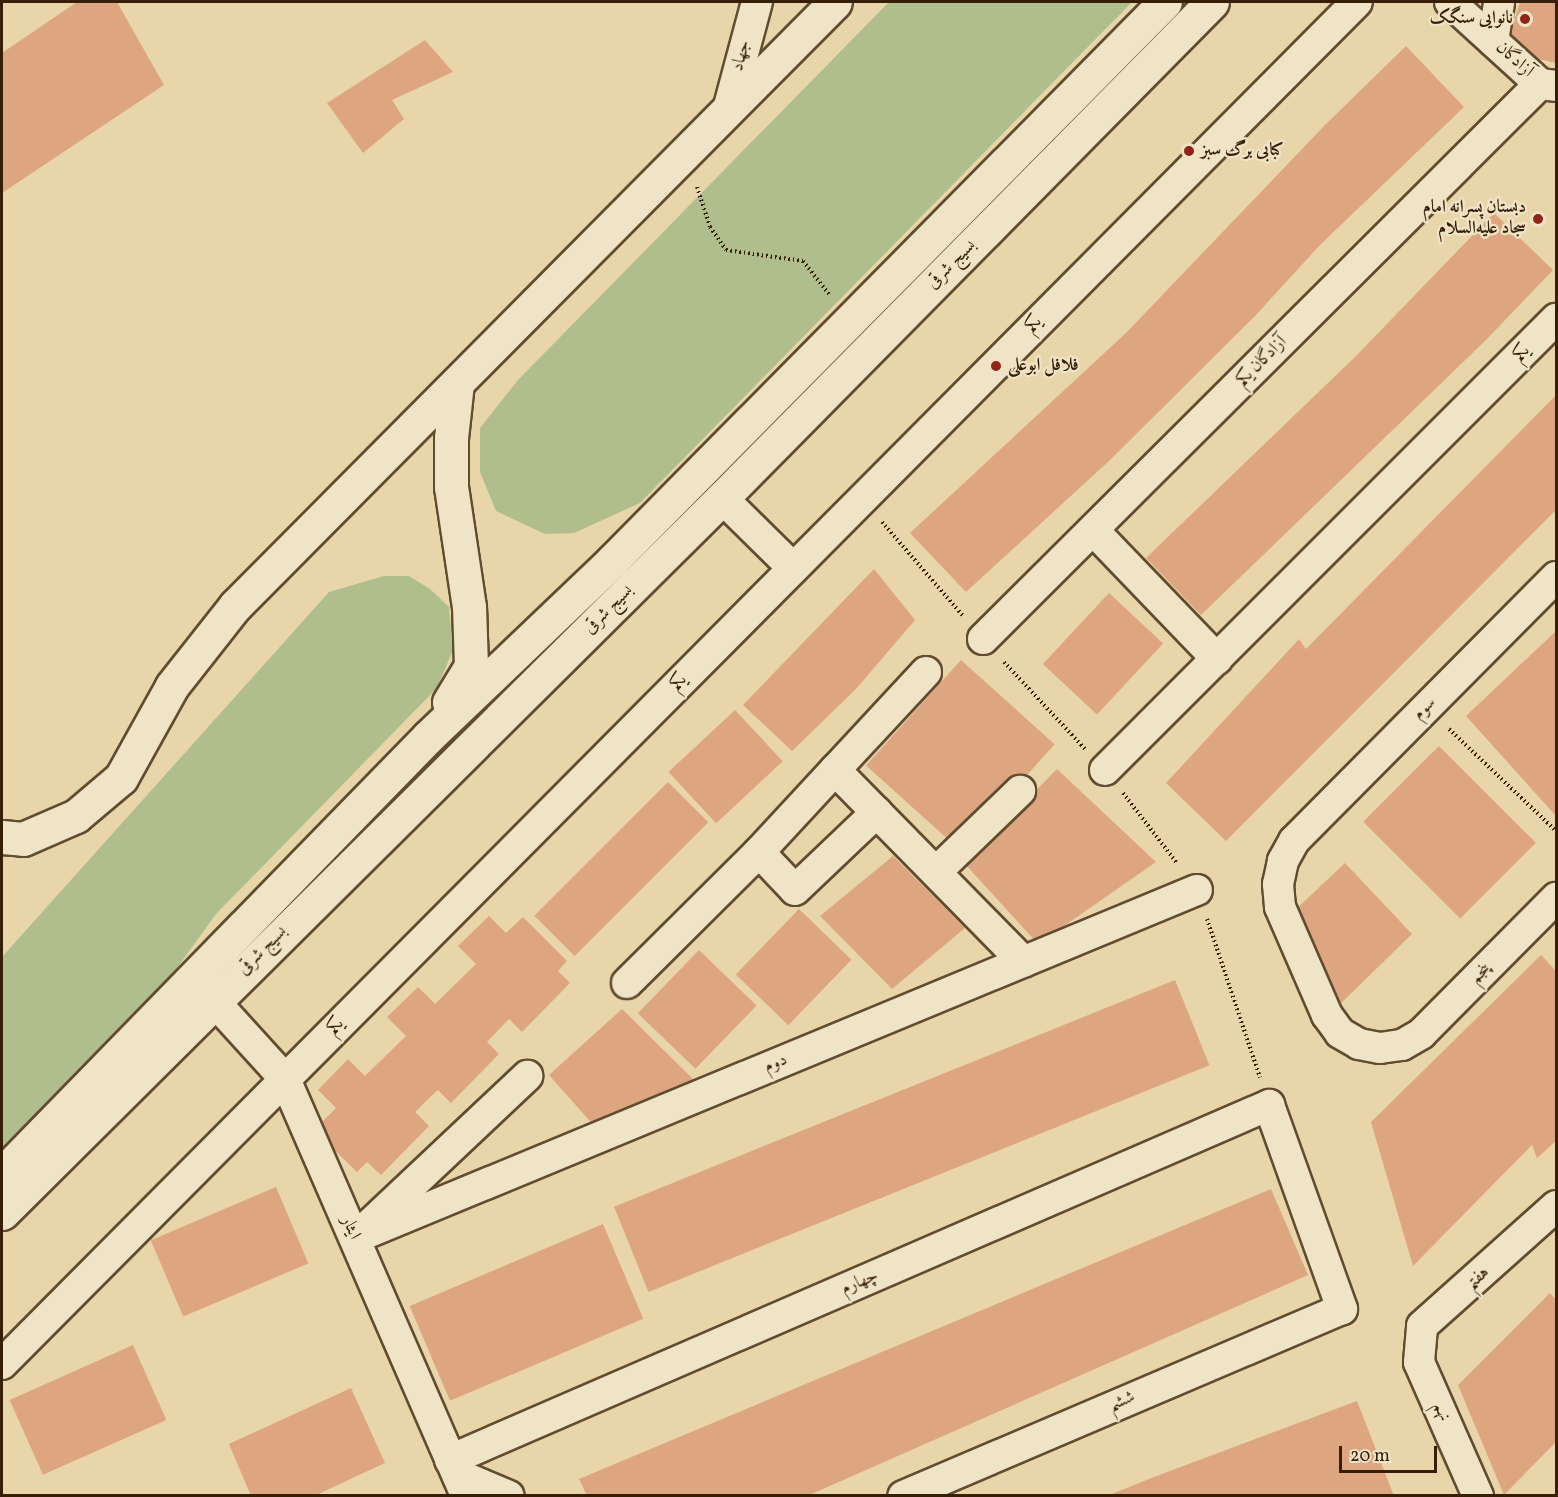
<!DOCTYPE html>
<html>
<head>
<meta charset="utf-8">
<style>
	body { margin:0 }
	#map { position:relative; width:1558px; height:1497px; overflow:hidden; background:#e8d5a9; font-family:Vollkorn,Amiri,serif }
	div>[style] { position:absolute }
	.green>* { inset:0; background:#b0be8d }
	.building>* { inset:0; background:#dea680; transform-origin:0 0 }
	.path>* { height:4px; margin-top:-2px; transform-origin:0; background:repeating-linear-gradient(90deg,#361e07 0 1.5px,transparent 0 4.5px) }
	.roads { filter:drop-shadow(2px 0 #624c30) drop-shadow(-2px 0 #624c30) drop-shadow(0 2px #624c30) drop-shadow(0 -2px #624c30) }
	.minor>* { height:30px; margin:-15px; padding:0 15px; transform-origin:15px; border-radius:15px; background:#f0e4c7 }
	.secondary>* { height:33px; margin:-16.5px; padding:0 16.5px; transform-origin:16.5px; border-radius:16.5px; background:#f0e4c7 }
	.dots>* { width:16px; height:16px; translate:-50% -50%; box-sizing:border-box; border:3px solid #f0e4c7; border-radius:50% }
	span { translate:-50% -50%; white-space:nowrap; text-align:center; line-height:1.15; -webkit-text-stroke:4.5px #f0e4c7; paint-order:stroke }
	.poi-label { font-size:18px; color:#361e07; font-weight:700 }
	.right { translate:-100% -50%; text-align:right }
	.left { translate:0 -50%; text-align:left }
	.street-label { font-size:18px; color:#361e07 }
	.frame { position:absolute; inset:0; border:3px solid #361e07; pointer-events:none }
	.scale { position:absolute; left:1339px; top:1446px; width:98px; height:27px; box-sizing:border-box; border:3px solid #361e07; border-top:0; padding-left:8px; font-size:18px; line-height:21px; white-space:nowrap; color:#361e07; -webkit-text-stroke:4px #f0e4c7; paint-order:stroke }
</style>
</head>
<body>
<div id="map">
	<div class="green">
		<i style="clip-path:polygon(889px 2px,1132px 2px,640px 503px,574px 533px,545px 534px,496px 511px,480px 472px,480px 428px,518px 380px)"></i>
		<i style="clip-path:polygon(384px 576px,409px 576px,430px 589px,449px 607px,453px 650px,437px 688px,216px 914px,151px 1004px,2px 1157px,2px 957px,329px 592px)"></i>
	</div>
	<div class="building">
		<i style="clip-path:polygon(77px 2px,117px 2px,164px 85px,2px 193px,2px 53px)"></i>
		<i style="clip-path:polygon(1520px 2px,1556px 2px,1556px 63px,1505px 52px)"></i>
		<i style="clip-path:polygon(425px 40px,453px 72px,392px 100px,404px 119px,363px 153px,327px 103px)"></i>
		<i style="clip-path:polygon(1406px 46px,1464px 107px,1320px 245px,1255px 316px,1110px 460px,966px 592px,910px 533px,1126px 333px,1325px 125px)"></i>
		<i style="clip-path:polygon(1494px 213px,1553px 270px,1486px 340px,1201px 615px,1146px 558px,1355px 357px)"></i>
		<i style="clip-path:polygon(1556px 395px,1556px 510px,1226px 841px,1166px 783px,1299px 639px,1306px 649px)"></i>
		<i style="clip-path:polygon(874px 569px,915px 620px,856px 689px,792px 751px,743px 705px)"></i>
		<i style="left:1109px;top:593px;width:74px;height:97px;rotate:43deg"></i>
		<i style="clip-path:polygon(1556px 631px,1556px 816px,1466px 716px)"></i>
		<i style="left:961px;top:660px;width:126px;height:142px;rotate:42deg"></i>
		<i style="left:735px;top:710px;width:70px;height:91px;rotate:47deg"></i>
		<i style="left:1439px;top:746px;width:137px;height:107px;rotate:45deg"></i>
		<i style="clip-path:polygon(1057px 769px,1156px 862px,1038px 944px,964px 863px)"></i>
		<i style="left:668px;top:782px;width:57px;height:189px;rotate:45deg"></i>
		<i style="clip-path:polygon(893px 856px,965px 928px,892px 989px,820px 916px)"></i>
		<i style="clip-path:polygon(1345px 863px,1412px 934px,1330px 1014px,1293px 912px)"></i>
		<i style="left:799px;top:909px;width:73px;height:91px;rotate:44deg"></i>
		<i style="clip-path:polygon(489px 916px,506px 933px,523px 917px,567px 961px,558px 971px,570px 983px,522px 1032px,509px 1019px,487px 1042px,499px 1054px,451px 1103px,438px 1090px,427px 1100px,415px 1112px,429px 1126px,381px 1175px,367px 1162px,357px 1172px,314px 1130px,336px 1108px,318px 1090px,348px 1059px,365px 1076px,406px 1036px,387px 1017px,418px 987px,435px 1004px,476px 964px,458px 946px)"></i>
		<i style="left:699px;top:950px;width:80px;height:88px;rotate:44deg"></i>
		<i style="clip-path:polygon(1541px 955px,1556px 971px,1556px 1141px,1537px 1158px,1532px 1145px,1413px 1266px,1371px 1122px)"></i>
		<i style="left:1175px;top:980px;width:92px;height:605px;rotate:68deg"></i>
		<i style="clip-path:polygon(622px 1009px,694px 1080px,596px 1128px,549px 1075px)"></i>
		<i style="left:276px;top:1187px;width:83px;height:136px;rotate:67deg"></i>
		<i style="clip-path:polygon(1271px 1189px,1308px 1275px,807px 1496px,587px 1496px,579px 1479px)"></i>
		<i style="left:603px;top:1224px;width:103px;height:210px;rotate:67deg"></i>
		<i style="clip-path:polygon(1550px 1293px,1556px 1300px,1556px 1442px,1504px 1495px,1458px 1385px)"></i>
		<i style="left:133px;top:1345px;width:82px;height:135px;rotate:66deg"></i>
		<i style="clip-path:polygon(351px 1388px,385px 1463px,314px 1496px,251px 1496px,229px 1444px)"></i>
		<i style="clip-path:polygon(1357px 1401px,1394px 1496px,1107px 1496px,1154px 1477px)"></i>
	</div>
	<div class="path">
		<i style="left:697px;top:187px;width:42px;rotate:72deg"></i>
		<i style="left:710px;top:227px;width:28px;rotate:55deg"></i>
		<i style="left:726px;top:250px;width:78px;rotate:8.1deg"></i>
		<i style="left:803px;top:261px;width:42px;rotate:51.8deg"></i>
		<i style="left:882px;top:522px;width:124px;rotate:49.2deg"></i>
		<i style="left:1004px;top:662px;width:119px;rotate:47deg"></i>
		<i style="left:1449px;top:729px;width:148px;rotate:43.6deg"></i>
		<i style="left:1123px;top:793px;width:88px;rotate:52.4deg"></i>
		<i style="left:1207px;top:919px;width:167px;rotate:71.5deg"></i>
	</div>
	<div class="roads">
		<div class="minor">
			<i style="left:1450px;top:2px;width:122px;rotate:42.3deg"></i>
			<i style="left:1540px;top:84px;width:16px;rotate:7deg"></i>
			<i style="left:1493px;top:41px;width:39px;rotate:-81deg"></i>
			<i style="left:728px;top:110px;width:112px;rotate:-75deg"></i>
			<i style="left:722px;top:498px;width:100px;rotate:44.6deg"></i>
			<i style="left:1093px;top:530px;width:179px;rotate:46.1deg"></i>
			<i style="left:1556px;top:577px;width:372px;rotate:134.8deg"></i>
			<i style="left:1294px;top:841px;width:23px;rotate:119deg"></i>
			<i style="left:1283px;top:861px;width:24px;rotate:102deg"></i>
			<i style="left:1278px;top:884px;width:23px;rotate:85deg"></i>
			<i style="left:1280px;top:907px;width:118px;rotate:66.5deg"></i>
			<i style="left:1327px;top:1015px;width:22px;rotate:54deg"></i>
			<i style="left:1340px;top:1033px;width:22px;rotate:30deg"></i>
			<i style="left:1359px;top:1044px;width:21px;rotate:11deg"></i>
			<i style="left:1380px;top:1048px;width:22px;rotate:-8deg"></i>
			<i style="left:1402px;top:1045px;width:22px;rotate:-30deg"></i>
			<i style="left:1421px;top:1034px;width:192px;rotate:-45.2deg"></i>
			<i style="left:983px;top:639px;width:786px;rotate:-44.9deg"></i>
			<i style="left:926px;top:672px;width:134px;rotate:132.9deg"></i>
			<i style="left:835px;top:770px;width:269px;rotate:45.5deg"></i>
			<i style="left:1105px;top:770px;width:638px;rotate:-45deg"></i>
			<i style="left:759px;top:852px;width:52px;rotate:46.5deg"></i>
			<i style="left:795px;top:890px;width:113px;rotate:-43.6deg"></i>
			<i style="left:936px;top:872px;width:117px;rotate:-44deg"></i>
			<i style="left:627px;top:983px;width:186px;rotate:-44.8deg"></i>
			<i style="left:759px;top:852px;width:112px;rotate:-47.2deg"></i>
			<i style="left:214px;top:1001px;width:105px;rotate:47.7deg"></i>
			<i style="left:285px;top:1079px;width:455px;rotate:66.5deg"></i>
			<i style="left:368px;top:1226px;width:219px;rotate:-43.3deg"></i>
			<i style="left:355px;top:1238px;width:911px;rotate:-22.46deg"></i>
			<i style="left:2px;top:1364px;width:1921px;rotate:-45.15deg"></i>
			<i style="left:450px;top:1460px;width:893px;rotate:-23.43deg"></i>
			<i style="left:1269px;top:1105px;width:217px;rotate:70.3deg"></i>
			<i style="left:1342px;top:1309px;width:477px;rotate:156.9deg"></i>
			<i style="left:457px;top:1474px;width:56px;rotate:22.9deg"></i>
			<i style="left:1478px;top:1496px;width:146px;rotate:-113.8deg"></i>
			<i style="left:1419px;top:1362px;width:36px;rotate:-85deg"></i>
			<i style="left:1422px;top:1326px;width:180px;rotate:-41.8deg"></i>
		</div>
		<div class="secondary">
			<i style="left:449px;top:702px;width:42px;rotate:-58.6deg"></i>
			<i style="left:471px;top:666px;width:59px;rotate:-91.9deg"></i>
			<i style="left:469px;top:607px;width:121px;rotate:-98.5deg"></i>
			<i style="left:451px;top:487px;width:49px;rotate:-90deg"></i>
			<i style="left:451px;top:438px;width:55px;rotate:-83.8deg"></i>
			<i style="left:2px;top:837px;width:21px;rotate:5deg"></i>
			<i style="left:23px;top:839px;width:58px;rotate:-23.5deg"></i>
			<i style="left:76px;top:816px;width:59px;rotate:-40.2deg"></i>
			<i style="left:121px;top:778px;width:105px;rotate:-61deg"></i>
			<i style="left:172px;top:686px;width:102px;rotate:-51.8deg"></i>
			<i style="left:235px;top:606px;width:851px;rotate:-45.19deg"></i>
			<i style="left:2px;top:1174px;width:610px;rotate:-45.73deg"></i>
			<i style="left:428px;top:737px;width:255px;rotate:-43.7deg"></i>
			<i style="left:612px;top:561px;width:786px;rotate:-45.31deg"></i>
			<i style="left:2px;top:1213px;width:1015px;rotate:-44.8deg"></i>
			<i style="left:722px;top:498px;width:697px;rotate:-45.35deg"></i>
		</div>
	</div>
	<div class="dots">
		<i style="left:1525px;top:19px;background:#8f2418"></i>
		<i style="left:1189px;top:151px;background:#8f2418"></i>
		<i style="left:1538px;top:219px;background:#8f2418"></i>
		<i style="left:996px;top:366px;background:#8f2418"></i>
	</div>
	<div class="poi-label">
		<span class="right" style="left:1513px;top:19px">نانوایی سنگک</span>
		<span class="left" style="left:1201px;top:151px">کبابی برگ سبز</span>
		<span class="right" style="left:1526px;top:219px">دبستان پسرانه امام<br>سجاد علیه‌السلام</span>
		<span class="left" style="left:1008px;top:366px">فلافل ابوعلی</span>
	</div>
	<div class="street-label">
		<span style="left:742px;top:56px;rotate:-75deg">جهاد</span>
		<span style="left:1514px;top:60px;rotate:42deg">آزادگان</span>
		<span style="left:952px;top:265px;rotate:-45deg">بسیج شرقی</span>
		<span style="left:1034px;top:325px;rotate:-45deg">یکم</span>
		<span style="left:1522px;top:354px;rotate:-45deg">یکم</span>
		<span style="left:1262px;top:362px;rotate:-45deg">آزادگان یکم</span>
		<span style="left:609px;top:610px;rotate:-45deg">بسیج شرقی</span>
		<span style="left:679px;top:683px;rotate:-45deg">یکم</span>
		<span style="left:1425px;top:709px;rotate:-45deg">سوم</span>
		<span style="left:263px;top:951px;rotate:-45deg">بسیج شرقی</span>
		<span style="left:1481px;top:974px;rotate:-45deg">پنجم</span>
		<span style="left:336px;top:1027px;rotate:-45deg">یکم</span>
		<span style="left:776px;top:1064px;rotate:-22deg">دوم</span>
		<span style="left:350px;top:1228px;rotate:66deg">ایثار</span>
		<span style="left:1478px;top:1279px;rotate:-43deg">هفتم</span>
		<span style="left:860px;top:1283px;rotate:-23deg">چهارم</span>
		<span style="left:1122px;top:1402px;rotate:-23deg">ششم</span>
		<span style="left:1441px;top:1412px;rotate:66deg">نهم</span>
	</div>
	<div class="frame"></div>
	<div class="scale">20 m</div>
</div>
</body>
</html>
